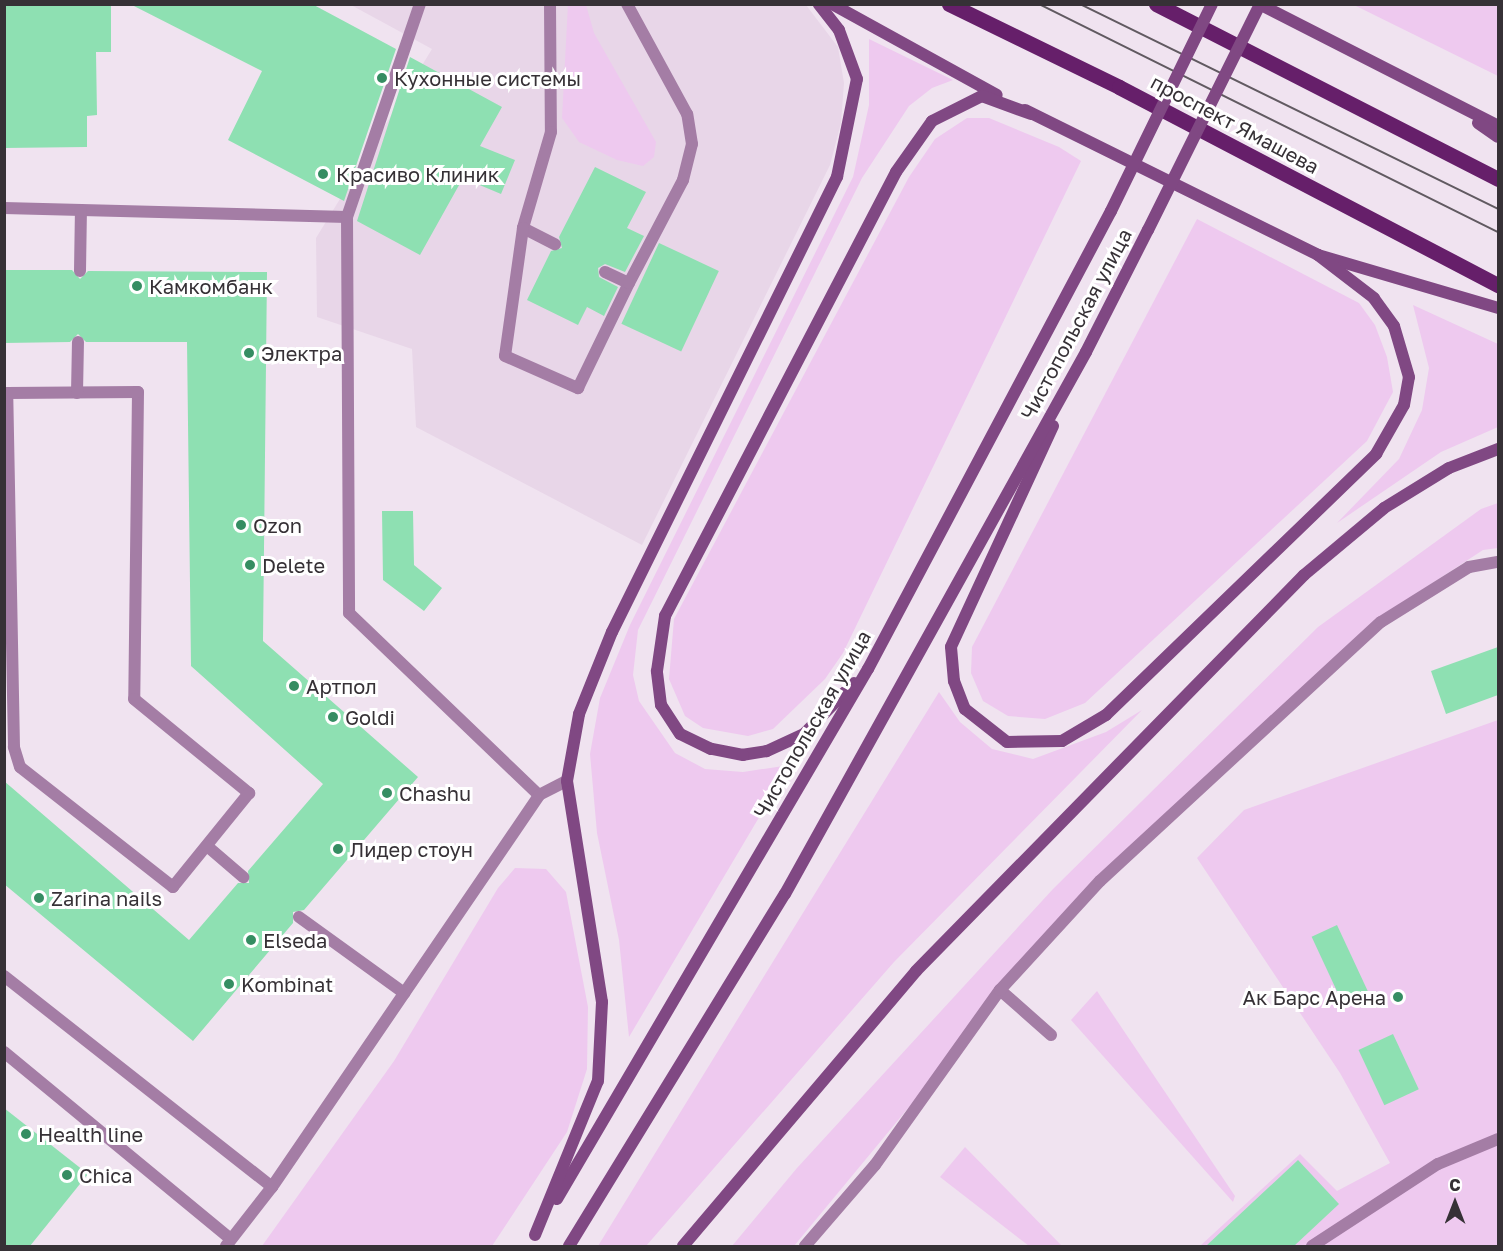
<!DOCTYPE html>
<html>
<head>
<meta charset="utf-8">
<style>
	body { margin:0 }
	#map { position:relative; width:1503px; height:1251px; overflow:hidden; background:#f0e3f0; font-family:"Golos Text",sans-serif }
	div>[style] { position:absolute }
	.built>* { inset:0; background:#e8d6e8 }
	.green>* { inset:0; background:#eec9ef }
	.building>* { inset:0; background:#8ee0b2; transform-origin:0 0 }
	.service>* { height:12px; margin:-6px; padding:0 6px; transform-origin:6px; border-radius:6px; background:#a47da5 }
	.secondary>* { height:12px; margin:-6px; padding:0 6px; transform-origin:6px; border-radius:6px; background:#804883 }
	.primary>* { height:15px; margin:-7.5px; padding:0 7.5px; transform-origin:7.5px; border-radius:7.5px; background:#661f6a }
	.tram>* { height:1.5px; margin:-0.75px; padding:0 0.75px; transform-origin:0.75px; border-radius:0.75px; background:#615a61 }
	.secondary-bridge>* { height:12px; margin:-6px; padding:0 6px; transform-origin:6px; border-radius:6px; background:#804883 }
	.dots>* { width:16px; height:16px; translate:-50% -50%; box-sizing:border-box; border:3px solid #fff; border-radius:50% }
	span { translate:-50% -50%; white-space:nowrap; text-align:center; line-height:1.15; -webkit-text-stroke:6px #fff; paint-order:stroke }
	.poi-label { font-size:20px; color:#363136 }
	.left { translate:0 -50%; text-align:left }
	.right { translate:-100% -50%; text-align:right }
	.street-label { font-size:20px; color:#363136 }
	.frame { position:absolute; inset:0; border:6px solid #363136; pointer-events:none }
	.north { position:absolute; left:1425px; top:1173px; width:60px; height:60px; -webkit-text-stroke:4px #fff; paint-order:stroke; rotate:0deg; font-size:16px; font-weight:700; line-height:24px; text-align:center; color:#363136 }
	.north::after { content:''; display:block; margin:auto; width:21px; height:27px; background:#363136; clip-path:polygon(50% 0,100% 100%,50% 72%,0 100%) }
</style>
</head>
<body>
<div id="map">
	<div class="built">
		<i style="clip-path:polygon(351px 5px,806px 5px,838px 47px,844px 83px,841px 123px,830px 165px,642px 545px,416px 427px,412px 349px,317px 317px,316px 238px,432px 49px)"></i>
	</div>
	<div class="green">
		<i style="clip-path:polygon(568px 4px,586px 5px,594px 33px,656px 142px,654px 157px,643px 166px,617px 160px,579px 142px,562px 118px)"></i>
		<i style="clip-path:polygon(1354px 5px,1498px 5px,1498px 76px)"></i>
		<i style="clip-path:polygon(869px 39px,953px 80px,932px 88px,909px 106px,862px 178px,638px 630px,633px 675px,639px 701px,675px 753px,705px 769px,743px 772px,790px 765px,629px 1037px,619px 940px,597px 833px,590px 754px,600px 698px,630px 625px,853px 177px,869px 105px)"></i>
		<i style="clip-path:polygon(967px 118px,989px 118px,1059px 147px,1081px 161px,843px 653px,825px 679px,773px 729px,748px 736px,703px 728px,685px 716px,669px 679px,674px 619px,909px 177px,935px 139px)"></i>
		<i style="clip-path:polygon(1197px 219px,1359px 303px,1375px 325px,1387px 357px,1393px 392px,1367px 441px,1085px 703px,1045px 719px,1008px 716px,983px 701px,971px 673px,972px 647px)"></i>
		<i style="clip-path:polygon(1413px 305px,1498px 344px,1498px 427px,1441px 452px,1337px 523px,1399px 459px,1422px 410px,1429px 368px)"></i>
		<i style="clip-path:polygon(1498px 503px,1498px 548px,1483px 550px,1373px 622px,1101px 875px,794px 1246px,732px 1246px,797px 1168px,1053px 889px,1318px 627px,1481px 509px)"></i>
		<i style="clip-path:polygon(939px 692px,960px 722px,992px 749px,1033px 759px,1106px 732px,1142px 710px,894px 962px,646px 1246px,598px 1246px)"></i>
		<i style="clip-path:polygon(1498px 720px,1498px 1246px,1200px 1246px,1300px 1154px,1337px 1191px,1390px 1163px,1340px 1073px,1197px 858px,1244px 810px)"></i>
		<i style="clip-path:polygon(515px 868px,546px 869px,566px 892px,588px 1007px,587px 1069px,567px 1132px,492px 1246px,262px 1246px,394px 1061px,498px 888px)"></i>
		<i style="clip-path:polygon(1097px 991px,1235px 1196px,1233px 1202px,1071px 1020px)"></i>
		<i style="clip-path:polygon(965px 1147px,1062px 1246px,1029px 1246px,940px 1177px)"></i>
	</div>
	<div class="building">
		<i style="clip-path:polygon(4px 4px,111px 4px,111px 52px,96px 52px,97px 115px,87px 116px,87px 147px,4px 148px)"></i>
		<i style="clip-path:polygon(130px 4px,312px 4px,396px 49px,344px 201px,228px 140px,262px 71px)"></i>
		<i style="clip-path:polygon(410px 57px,502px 107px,480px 146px,515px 160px,501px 194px,463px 178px,420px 255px,357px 221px)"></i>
		<i style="clip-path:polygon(595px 167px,646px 192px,627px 228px,644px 236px,625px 272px,605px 264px,598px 268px,599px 277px,618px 287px,604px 316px,587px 307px,578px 325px,527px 300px,551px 251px,562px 248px,559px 237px)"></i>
		<i style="left:659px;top:243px;width:66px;height:89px;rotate:25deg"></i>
		<i style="clip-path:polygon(4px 270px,72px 270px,80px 279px,88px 271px,267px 272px,263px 641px,418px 777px,304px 910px,293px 912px,293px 923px,193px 1041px,4px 884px,4px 781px,189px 940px,238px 883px,249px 883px,248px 871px,323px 784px,191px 666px,187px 342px,86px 342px,78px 334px,70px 342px,4px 343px)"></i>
		<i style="clip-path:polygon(382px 511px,413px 511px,414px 565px,442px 588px,424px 611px,383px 580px)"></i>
		<i style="clip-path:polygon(1498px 647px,1498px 695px,1446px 714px,1431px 671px)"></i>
		<i style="left:1337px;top:925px;width:76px;height:28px;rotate:65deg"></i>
		<i style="left:1393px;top:1034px;width:61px;height:38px;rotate:65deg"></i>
		<i style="clip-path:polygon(4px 1108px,88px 1174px,30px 1246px,4px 1246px)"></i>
		<i style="clip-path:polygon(1298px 1160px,1339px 1204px,1294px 1246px,1206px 1246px)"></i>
	</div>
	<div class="service">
		<i style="left:550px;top:4px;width:128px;rotate:89.6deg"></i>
		<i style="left:551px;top:132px;width:100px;rotate:106.3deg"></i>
		<i style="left:523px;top:228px;width:36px;rotate:27deg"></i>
		<i style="left:4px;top:208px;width:343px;rotate:1.5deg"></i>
		<i style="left:347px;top:217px;width:225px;rotate:-71.1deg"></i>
		<i style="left:347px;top:217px;width:396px;rotate:89.7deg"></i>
		<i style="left:349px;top:613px;width:263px;rotate:43.8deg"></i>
		<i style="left:523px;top:228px;width:129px;rotate:98deg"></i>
		<i style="left:505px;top:356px;width:80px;rotate:23.7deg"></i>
		<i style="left:578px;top:388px;width:117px;rotate:-64.1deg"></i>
		<i style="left:80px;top:271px;width:61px;rotate:-89.1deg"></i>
		<i style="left:605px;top:272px;width:26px;rotate:25deg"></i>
		<i style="left:629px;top:283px;width:116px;rotate:-62.3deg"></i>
		<i style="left:683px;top:180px;width:37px;rotate:-76deg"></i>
		<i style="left:692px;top:144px;width:30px;rotate:-99deg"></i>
		<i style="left:687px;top:114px;width:125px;rotate:-118.6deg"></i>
		<i style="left:138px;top:392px;width:307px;rotate:90.7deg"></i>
		<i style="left:134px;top:699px;width:149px;rotate:39.3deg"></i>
		<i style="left:249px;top:793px;width:121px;rotate:129deg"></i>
		<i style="left:173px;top:887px;width:194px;rotate:-141.9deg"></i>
		<i style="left:20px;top:767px;width:21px;rotate:-107deg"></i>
		<i style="left:14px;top:747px;width:354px;rotate:-91.1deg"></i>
		<i style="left:7px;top:393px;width:131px;rotate:-0.4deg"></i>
		<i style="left:77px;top:393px;width:51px;rotate:-88.9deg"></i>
		<i style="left:207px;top:846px;width:48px;rotate:40.7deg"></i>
		<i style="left:299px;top:917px;width:130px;rotate:35.9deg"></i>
		<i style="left:4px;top:976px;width:341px;rotate:38.2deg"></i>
		<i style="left:1000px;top:990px;width:68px;rotate:41.4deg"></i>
		<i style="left:4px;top:1052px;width:294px;rotate:39.5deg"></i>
		<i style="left:226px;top:1246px;width:75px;rotate:-52.1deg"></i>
		<i style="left:272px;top:1187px;width:474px;rotate:-55.7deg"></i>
		<i style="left:539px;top:795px;width:31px;rotate:-27deg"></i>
		<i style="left:805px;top:1246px;width:107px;rotate:-49.2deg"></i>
		<i style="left:875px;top:1165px;width:215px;rotate:-54.5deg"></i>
		<i style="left:1000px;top:990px;width:148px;rotate:-47.5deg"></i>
		<i style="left:1100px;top:881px;width:382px;rotate:-42.7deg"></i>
		<i style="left:1381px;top:622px;width:104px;rotate:-32deg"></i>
		<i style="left:1469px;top:567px;width:29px;rotate:-10deg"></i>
		<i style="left:1312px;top:1246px;width:150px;rotate:-33.1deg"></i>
		<i style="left:1438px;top:1164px;width:65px;rotate:-22.6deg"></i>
	</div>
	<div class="secondary">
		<i style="left:832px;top:4px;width:188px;rotate:28.9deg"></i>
		<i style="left:1259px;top:4px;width:268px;rotate:27deg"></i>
		<i style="left:1025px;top:110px;width:327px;rotate:26.3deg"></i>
		<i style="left:1318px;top:255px;width:188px;rotate:16.4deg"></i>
		<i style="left:1478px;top:123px;width:24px;rotate:35deg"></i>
		<i style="left:1053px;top:426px;width:243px;rotate:114.8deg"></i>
		<i style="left:951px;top:647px;width:34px;rotate:85deg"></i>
		<i style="left:954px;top:681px;width:30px;rotate:69deg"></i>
		<i style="left:965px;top:709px;width:53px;rotate:38.2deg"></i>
		<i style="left:1007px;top:742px;width:55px;rotate:-1deg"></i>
		<i style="left:1062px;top:741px;width:51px;rotate:-30.6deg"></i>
		<i style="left:1106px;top:715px;width:376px;rotate:-44deg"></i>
		<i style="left:1376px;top:454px;width:56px;rotate:-60.3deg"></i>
		<i style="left:1404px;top:405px;width:28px;rotate:-80deg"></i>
		<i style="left:1409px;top:377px;width:53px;rotate:-106.4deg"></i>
		<i style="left:1394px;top:326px;width:34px;rotate:-126deg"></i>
		<i style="left:1374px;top:298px;width:71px;rotate:-142.5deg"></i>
		<i style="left:854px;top:683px;width:71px;rotate:134.4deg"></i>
		<i style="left:804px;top:734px;width:41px;rotate:155.3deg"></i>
		<i style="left:767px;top:751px;width:24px;rotate:171deg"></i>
		<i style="left:743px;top:755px;width:33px;rotate:-169deg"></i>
		<i style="left:711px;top:749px;width:34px;rotate:-154deg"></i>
		<i style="left:680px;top:734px;width:35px;rotate:-123deg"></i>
		<i style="left:661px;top:705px;width:34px;rotate:-97deg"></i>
		<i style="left:657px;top:671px;width:56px;rotate:-81.7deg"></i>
		<i style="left:665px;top:616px;width:500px;rotate:-62.51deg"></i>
		<i style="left:896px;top:172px;width:62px;rotate:-54.8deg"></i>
		<i style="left:932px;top:121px;width:56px;rotate:-26.6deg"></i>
		<i style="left:982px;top:96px;width:52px;rotate:20.2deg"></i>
		<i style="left:557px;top:1199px;width:615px;rotate:-59.6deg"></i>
		<i style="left:868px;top:669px;width:518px;rotate:-62.05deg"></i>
		<i style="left:535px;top:1235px;width:166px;rotate:-67.8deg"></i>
		<i style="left:598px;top:1081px;width:79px;rotate:-87.1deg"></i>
		<i style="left:602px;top:1002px;width:224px;rotate:-99deg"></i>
		<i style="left:567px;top:781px;width:68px;rotate:-79.8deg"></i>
		<i style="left:579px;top:714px;width:88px;rotate:-68.1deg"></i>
		<i style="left:612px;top:632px;width:508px;rotate:-63.69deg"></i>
		<i style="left:837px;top:177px;width:100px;rotate:-78.5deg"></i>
		<i style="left:857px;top:79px;width:52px;rotate:-110.2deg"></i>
		<i style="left:839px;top:30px;width:33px;rotate:-128deg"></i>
		<i style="left:569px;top:1246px;width:413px;rotate:-58.5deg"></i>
		<i style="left:785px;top:894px;width:620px;rotate:-60.95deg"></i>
		<i style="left:1086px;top:352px;width:137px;rotate:-63.1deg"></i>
		<i style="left:683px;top:1246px;width:360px;rotate:-49.7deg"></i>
		<i style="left:916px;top:971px;width:554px;rotate:-45.58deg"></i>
		<i style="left:1304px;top:575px;width:104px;rotate:-39.9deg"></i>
		<i style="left:1384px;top:508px;width:76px;rotate:-31.6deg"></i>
		<i style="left:1449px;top:468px;width:53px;rotate:-21.2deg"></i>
	</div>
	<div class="primary">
		<i style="left:949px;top:4px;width:189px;rotate:26deg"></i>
		<i style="left:1119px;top:87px;width:428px;rotate:27.6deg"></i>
		<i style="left:1156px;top:4px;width:384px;rotate:27.1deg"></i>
	</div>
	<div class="tram">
		<i style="left:1039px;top:4px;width:513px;rotate:26.42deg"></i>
		<i style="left:1080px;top:4px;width:466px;rotate:26.1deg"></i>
	</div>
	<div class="secondary-bridge">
		<i style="left:1111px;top:211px;width:230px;rotate:-64deg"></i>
		<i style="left:1148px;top:230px;width:252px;rotate:-63.6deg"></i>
	</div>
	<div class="dots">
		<i style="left:382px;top:78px;background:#358d62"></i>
		<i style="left:323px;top:174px;background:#358d62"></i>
		<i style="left:137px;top:286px;background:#358d62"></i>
		<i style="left:249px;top:353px;background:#358d62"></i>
		<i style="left:241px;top:525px;background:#358d62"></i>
		<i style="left:250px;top:565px;background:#358d62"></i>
		<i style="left:294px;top:686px;background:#358d62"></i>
		<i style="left:333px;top:717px;background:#358d62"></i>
		<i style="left:387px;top:793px;background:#358d62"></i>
		<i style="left:338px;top:849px;background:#358d62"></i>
		<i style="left:39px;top:898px;background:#358d62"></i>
		<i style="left:251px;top:940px;background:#358d62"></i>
		<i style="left:229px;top:984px;background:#358d62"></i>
		<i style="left:1398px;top:997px;background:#358d62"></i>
		<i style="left:26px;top:1134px;background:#358d62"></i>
		<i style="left:67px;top:1175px;background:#358d62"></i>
	</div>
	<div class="poi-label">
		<span class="left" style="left:394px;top:78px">Кухонные системы</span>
		<span class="left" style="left:336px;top:174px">Красиво Клиник</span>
		<span class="left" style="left:149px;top:286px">Камкомбанк</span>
		<span class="left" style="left:261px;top:353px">Электра</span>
		<span class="left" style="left:253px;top:525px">Ozon</span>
		<span class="left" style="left:262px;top:565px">Delete</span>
		<span class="left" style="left:306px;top:686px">Артпол</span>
		<span class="left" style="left:345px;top:717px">Goldi</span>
		<span class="left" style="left:399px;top:793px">Chashu</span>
		<span class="left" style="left:350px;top:849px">Лидер стоун</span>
		<span class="left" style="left:51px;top:898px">Zarina nails</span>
		<span class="left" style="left:263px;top:940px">Elseda</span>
		<span class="left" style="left:241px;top:984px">Kombinat</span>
		<span class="right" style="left:1386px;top:997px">Ак Барс Арена</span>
		<span class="left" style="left:38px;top:1134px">Health line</span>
		<span class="left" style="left:79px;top:1175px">Chica</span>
	</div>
	<div class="street-label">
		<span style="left:1235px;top:124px;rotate:28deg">проспект Ямашева</span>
		<span style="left:1076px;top:324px;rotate:-62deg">Чистопольская улица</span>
		<span style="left:812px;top:724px;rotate:-60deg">Чистопольская улица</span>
	</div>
	<div class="frame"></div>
	<div class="north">С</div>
</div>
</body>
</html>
